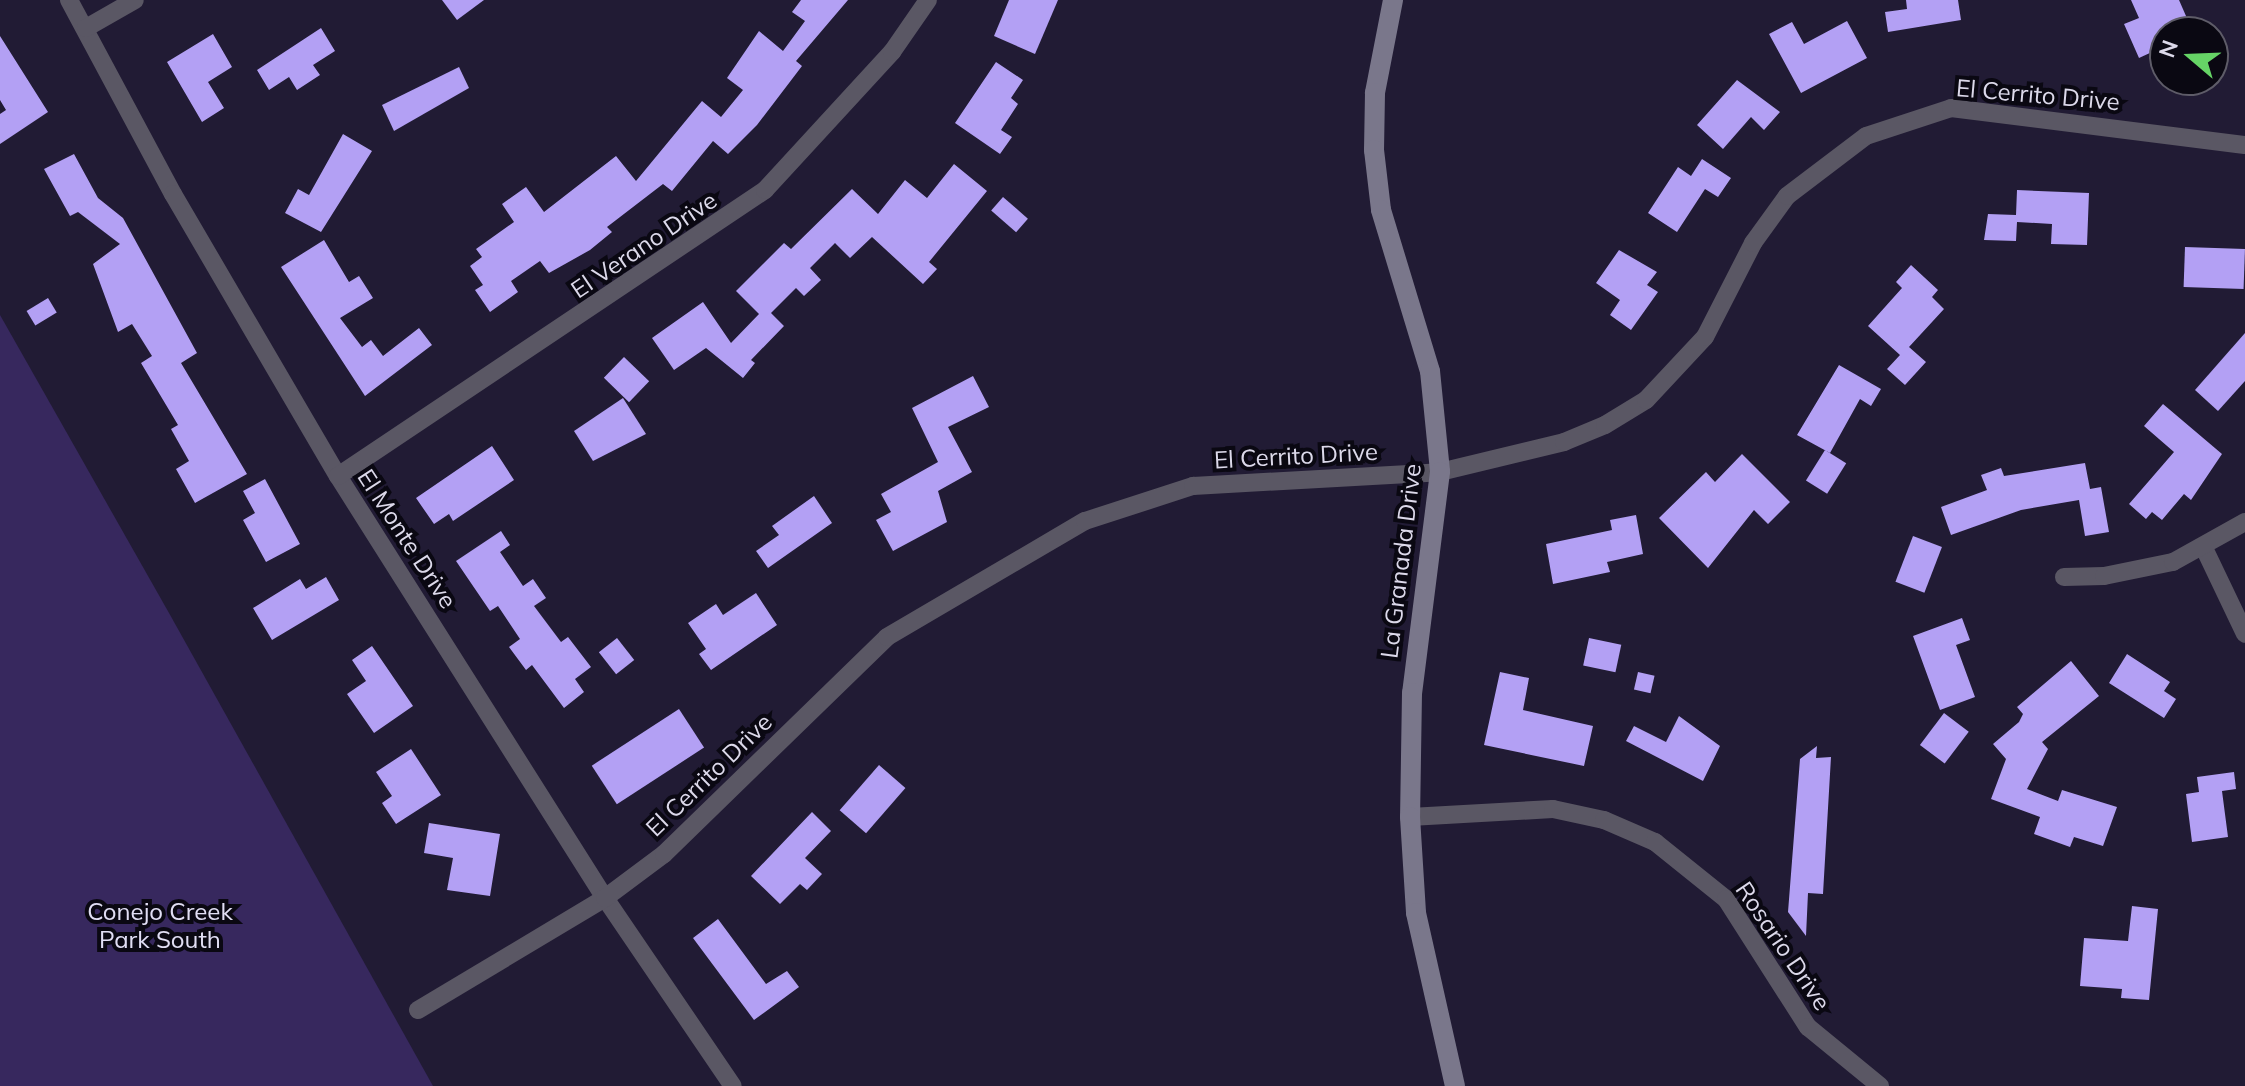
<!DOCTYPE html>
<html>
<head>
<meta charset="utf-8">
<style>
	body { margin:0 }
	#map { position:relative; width:2245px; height:1086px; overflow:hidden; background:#211b34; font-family:Mulish,sans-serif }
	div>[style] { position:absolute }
	.green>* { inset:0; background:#37285e }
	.building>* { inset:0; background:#b3a0f4; transform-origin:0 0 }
	.street>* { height:18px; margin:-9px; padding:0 9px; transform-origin:9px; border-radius:9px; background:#5a5764 }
	.secondary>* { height:20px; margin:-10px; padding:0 10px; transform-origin:10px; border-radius:10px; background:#7a778b }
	span { translate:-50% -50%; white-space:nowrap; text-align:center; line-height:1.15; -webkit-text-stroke:8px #0a0812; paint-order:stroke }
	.street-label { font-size:24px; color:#dcd9ea }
	.park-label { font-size:24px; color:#e1def4 }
	.north { position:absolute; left:2149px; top:16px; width:80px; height:80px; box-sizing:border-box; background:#0a0812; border:2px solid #5e5c68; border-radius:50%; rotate:289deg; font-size:22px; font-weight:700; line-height:32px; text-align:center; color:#dcd9ea }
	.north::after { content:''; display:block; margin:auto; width:28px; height:36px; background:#66d466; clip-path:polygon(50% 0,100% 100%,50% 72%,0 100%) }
</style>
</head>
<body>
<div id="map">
	<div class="green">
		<i style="clip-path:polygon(0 315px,169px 613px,433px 1086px,0 1086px)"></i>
	</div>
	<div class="building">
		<i style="clip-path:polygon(442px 0,484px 0,457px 20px)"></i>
		<i style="clip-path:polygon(801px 0,848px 0,796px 61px,802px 66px,757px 125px,728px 154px,713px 141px,672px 191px,663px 184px,607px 227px,612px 232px,590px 250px,549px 273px,540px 261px,511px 281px,518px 292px,490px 312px,475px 290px,483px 285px,470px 266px,482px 257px,476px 249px,514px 222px,502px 204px,526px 187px,544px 212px,616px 156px,636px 181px,702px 101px,721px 117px,743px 90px,727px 78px,759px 31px,783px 51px,805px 21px,792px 12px)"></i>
		<i style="clip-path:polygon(1009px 0,1058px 0,1035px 54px,994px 36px)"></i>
		<i style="clip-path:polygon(1906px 0,1958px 0,1961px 20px,1888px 32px,1885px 12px,1907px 9px)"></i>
		<i style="clip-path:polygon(2131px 0,2179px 0,2193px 32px,2165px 32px,2165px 46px,2139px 58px,2124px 24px,2139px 18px)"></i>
		<i style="clip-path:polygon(1847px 21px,1867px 58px,1801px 93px,1769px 34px,1792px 22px,1804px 44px)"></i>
		<i style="clip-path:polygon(321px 28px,335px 51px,313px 65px,320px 75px,297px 90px,289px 77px,269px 90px,257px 70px)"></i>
		<i style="clip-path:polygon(213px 34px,232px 67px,208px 82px,224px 108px,202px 122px,167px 62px)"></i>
		<i style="clip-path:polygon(0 36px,48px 112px,0 144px,0 114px,6px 110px,0 100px)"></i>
		<i style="clip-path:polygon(996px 62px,1023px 80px,1011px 98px,1018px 104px,1001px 130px,1012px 137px,1000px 154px,955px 123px)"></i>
		<i style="clip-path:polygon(459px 67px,469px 88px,394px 131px,382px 105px)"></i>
		<i style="clip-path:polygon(1737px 80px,1780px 112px,1764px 130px,1751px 117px,1723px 149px,1697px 125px)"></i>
		<i style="clip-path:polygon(343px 134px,372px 151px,321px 232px,285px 213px,298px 189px,309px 195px)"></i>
		<i style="clip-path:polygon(74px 154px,98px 198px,123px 218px,197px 353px,181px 363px,247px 474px,195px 503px,176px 469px,189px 461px,171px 429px,178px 425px,141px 363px,152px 356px,132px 324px,118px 332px,93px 264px,120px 244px,78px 212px,70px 216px,44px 169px)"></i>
		<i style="clip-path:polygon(1702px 159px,1731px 178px,1718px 197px,1705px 189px,1677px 232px,1648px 213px,1678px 167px,1691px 176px)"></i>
		<i style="clip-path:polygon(954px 164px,987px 191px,929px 262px,937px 269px,923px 284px,872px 237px,850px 258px,835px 243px,810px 268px,821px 280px,804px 296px,796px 288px,771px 313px,784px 326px,751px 360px,755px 363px,743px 378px,706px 348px,674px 370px,652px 338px,703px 302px,731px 343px,759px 314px,736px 291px,784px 243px,791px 249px,852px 189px,878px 214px,905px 180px,927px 198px)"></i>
		<i style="clip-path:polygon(2017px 190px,2089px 193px,2087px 245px,2051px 244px,2052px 224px,2017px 222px,2016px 241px,1984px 240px,1988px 214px,2016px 215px)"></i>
		<i style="left:1003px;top:197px;width:33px;height:18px;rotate:41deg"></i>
		<i style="clip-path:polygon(324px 240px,349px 282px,359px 276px,373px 298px,340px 318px,362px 347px,371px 340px,383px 356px,419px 328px,432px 345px,365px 396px,281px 267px)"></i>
		<i style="left:2185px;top:247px;width:60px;height:40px;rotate:2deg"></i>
		<i style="clip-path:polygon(1619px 250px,1657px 272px,1647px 285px,1658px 292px,1631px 330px,1610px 315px,1620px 300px,1596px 283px)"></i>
		<i style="clip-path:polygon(1911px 265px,1938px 290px,1932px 297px,1944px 309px,1909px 347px,1926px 362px,1905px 385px,1887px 369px,1900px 355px,1868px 326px,1902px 288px,1896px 282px)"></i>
		<i style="left:48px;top:298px;width:17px;height:25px;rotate:59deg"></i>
		<i style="clip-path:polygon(2245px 333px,2245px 381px,2218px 411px,2195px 390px)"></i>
		<i style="left:624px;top:357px;width:35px;height:29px;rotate:44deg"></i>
		<i style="clip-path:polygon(1839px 365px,1881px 389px,1871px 406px,1860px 399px,1830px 453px,1797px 435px)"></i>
		<i style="clip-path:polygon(973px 376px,989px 407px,948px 427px,972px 472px,938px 491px,947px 522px,893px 551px,876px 520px,891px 512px,881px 494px,938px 462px,912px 408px)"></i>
		<i style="clip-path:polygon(623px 398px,646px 434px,593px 461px,574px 431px)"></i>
		<i style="clip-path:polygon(2163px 404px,2222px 454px,2191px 500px,2184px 494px,2162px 520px,2152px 512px,2146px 519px,2129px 504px,2174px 452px,2144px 426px)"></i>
		<i style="clip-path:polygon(492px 446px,514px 480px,453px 521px,449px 514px,434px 524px,416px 498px)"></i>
		<i style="left:1825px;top:450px;width:25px;height:36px;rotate:32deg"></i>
		<i style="clip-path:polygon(1742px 454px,1790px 502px,1768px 524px,1754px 510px,1708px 568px,1659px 518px,1706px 472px,1715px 482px)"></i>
		<i style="clip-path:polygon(2085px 463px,2090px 489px,2101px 487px,2109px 532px,2085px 536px,2079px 500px,2021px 510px,1951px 535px,1941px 507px,1987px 490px,1981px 475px,2001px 468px,2004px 476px)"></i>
		<i style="clip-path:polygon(265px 479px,300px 544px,266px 562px,243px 520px,255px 513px,243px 491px)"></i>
		<i style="clip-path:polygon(814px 496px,832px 523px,768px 568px,756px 551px,779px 535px,772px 526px)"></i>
		<i style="clip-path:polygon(1636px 515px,1643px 554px,1607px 562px,1610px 572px,1553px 584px,1546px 544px,1612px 530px,1610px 520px)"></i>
		<i style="clip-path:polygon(501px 531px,510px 545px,500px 552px,523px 586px,533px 579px,546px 598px,534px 606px,561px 642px,568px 637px,591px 667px,575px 679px,584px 692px,564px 708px,532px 665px,526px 670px,509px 647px,520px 639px,498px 606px,490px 611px,456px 561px)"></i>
		<i style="left:1913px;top:536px;width:31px;height:49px;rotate:21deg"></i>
		<i style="clip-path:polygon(326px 577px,339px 600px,272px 640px,253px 608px,300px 579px,306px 589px)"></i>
		<i style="clip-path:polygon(756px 593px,777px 625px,711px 670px,699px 654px,706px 649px,688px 623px,716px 604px,723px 615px)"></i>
		<i style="clip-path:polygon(1962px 618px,1970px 640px,1956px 645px,1975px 697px,1940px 710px,1913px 636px)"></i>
		<i style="left:617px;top:638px;width:28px;height:23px;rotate:52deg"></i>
		<i style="left:1589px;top:638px;width:33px;height:28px;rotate:12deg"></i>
		<i style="clip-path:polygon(372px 646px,413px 706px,374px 733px,347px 694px,366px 681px,352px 660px)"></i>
		<i style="clip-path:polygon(2127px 654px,2170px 682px,2164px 691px,2176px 699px,2164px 718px,2109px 683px)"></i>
		<i style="clip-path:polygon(2071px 661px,2099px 696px,2042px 742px,2048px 749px,2027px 789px,2058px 801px,2062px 790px,2117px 807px,2103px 846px,2074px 837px,2070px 847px,2034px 834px,2040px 817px,1991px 799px,2006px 759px,1993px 744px,2019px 722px,2023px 714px,2017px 707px)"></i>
		<i style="clip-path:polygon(1500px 672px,1529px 678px,1523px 710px,1593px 726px,1584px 766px,1484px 745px)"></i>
		<i style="left:1638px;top:672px;width:17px;height:18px;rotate:13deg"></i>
		<i style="left:679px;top:709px;width:46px;height:104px;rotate:57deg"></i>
		<i style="left:1944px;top:713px;width:31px;height:40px;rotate:37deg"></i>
		<i style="clip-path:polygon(1679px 716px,1720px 746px,1703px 781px,1626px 741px,1634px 726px,1666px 742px)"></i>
		<i style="clip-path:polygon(1817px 746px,1816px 758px,1831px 757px,1823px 894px,1808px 893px,1806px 936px,1788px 912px,1800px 759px)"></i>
		<i style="clip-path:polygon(411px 749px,441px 795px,396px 824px,382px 803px,392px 796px,376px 772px)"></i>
		<i style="left:879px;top:765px;width:35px;height:60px;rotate:41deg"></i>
		<i style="clip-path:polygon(2234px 772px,2236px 789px,2222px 791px,2228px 837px,2192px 842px,2186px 794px,2199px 792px,2197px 777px)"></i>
		<i style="clip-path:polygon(812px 812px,831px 831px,805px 858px,822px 874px,807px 890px,800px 884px,780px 904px,751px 876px)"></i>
		<i style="clip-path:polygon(429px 823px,500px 834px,490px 896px,447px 890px,453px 858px,424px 853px)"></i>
		<i style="clip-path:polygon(2132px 906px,2158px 909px,2149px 1000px,2121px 998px,2122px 989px,2080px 986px,2084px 938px,2128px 941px)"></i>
		<i style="clip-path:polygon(718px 919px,766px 984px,787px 971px,799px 987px,754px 1020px,693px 938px)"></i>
	</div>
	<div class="street">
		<i style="left:69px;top:0;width:220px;rotate:61.8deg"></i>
		<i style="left:173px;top:194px;width:327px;rotate:59.7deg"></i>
		<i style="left:338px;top:476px;width:499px;rotate:57.7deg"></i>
		<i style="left:605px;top:898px;width:227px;rotate:55.8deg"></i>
		<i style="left:86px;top:28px;width:56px;rotate:-29.7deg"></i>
		<i style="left:338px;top:476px;width:514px;rotate:-33.81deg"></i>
		<i style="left:765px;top:190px;width:188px;rotate:-47.4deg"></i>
		<i style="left:892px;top:52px;width:63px;rotate:-55.3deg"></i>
		<i style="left:2204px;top:548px;width:95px;rotate:64.5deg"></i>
		<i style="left:2064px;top:577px;width:40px;rotate:-1.4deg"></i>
		<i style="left:2104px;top:576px;width:70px;rotate:-11.5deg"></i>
		<i style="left:2173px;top:562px;width:82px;rotate:-29.1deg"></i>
		<i style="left:1410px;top:817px;width:143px;rotate:-3.2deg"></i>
		<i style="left:1553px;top:809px;width:52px;rotate:12.2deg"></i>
		<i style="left:1604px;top:820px;width:56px;rotate:23.3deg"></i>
		<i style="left:1655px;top:842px;width:91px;rotate:38.8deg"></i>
		<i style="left:1726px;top:899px;width:152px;rotate:57.4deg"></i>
		<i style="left:1808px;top:1027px;width:93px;rotate:39.3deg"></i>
		<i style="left:418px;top:1010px;width:218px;rotate:-30.9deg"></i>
		<i style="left:605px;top:898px;width:74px;rotate:-36.7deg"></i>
		<i style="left:664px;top:854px;width:311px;rotate:-44.2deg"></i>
		<i style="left:887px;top:637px;width:229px;rotate:-30.4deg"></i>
		<i style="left:1085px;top:521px;width:114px;rotate:-18deg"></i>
		<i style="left:1193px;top:486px;width:247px;rotate:-3.2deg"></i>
		<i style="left:1440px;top:472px;width:128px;rotate:-13.6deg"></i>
		<i style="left:1564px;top:442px;width:44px;rotate:-22.5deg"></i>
		<i style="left:1605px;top:425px;width:48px;rotate:-31.4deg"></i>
		<i style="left:1646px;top:400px;width:86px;rotate:-46.9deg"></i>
		<i style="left:1705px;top:337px;width:106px;rotate:-62.9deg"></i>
		<i style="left:1753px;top:243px;width:58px;rotate:-54.1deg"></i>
		<i style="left:1787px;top:196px;width:99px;rotate:-37.2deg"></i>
		<i style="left:1866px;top:136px;width:89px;rotate:-18.2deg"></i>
		<i style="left:1951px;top:108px;width:296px;rotate:7.2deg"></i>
	</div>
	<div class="secondary">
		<i style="left:1393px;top:0;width:95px;rotate:101deg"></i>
		<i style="left:1375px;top:93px;width:57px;rotate:91deg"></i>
		<i style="left:1374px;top:150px;width:60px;rotate:83.3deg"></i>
		<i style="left:1381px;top:210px;width:168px;rotate:73.1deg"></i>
		<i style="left:1430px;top:371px;width:101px;rotate:84.3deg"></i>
		<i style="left:1440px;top:472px;width:223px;rotate:97.2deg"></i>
		<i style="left:1412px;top:693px;width:124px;rotate:90.9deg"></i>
		<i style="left:1410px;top:817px;width:96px;rotate:86.4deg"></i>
		<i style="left:1416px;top:913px;width:177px;rotate:77.3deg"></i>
	</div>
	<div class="street-label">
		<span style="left:2038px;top:95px;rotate:5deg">El Cerrito Drive</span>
		<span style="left:644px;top:245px;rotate:-34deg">El Verano Drive</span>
		<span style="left:1296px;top:456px;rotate:-3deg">El Cerrito Drive</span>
		<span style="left:407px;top:539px;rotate:57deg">El Monte Drive</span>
		<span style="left:1401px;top:561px;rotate:-83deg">La Granada Drive</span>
		<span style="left:709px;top:775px;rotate:-44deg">El Cerrito Drive</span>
		<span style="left:1783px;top:946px;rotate:56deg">Rosario Drive</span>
	</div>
	<div class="park-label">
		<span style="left:160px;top:926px">Conejo Creek<br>Park South</span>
	</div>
	<div class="north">N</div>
</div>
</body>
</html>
